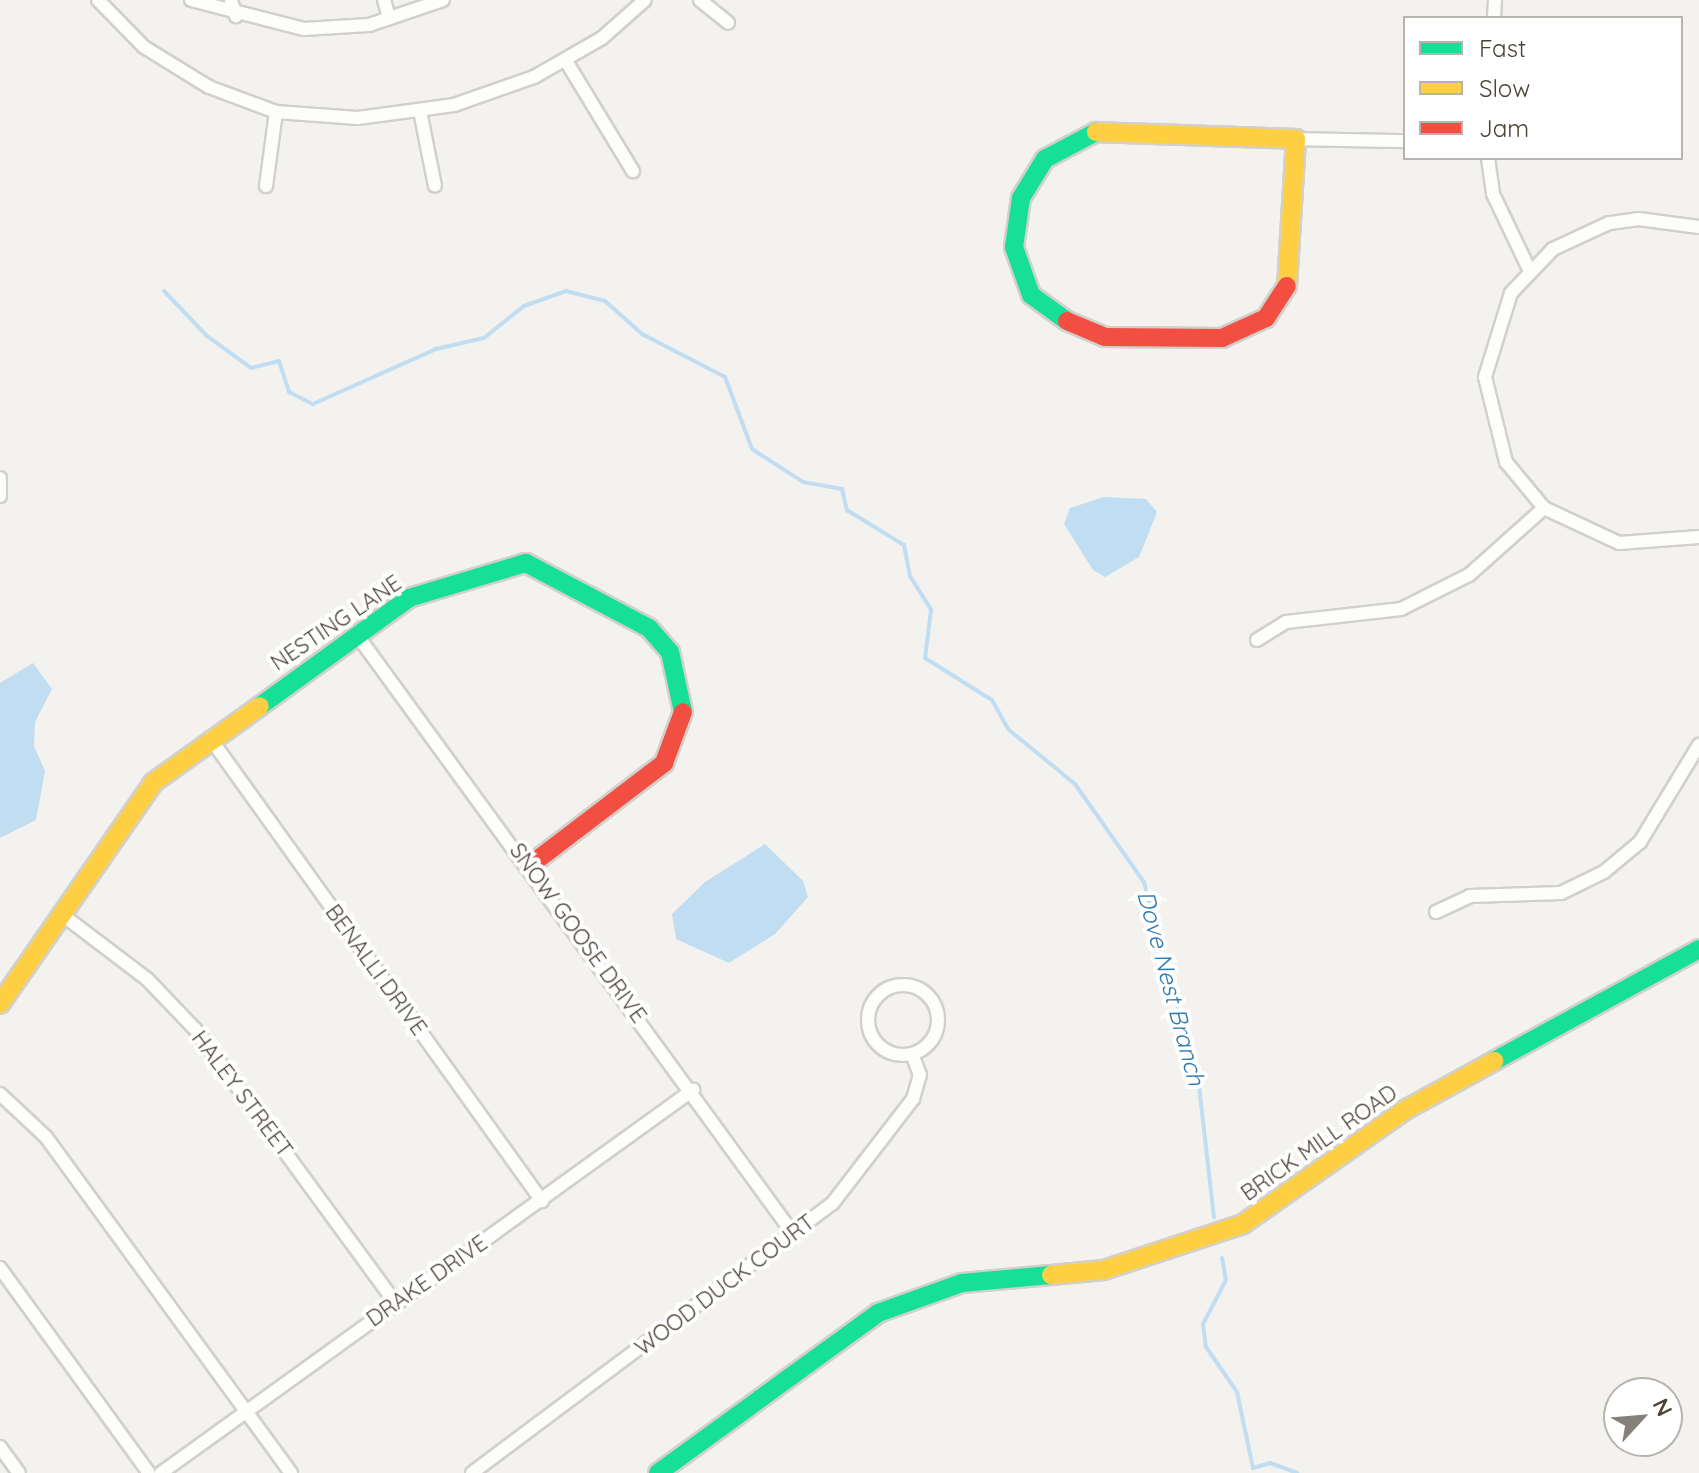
<!DOCTYPE html>
<html>
<head>
<meta charset="utf-8">
<style>
	body { margin:0 }
	#map { position:relative; width:1699px; height:1473px; overflow:hidden; background:#f4f2ee; font-family:Quicksand,sans-serif }
	div>[style] { position:absolute }
	.water>* { inset:0; background:#c0ddf1 }
	.stream>* { height:4px; margin:-2px; padding:0 2px; transform-origin:2px; border-radius:2px; background:#c0ddf1 }
	.roads { filter:drop-shadow(2px 0 #d2d0cb) drop-shadow(-2px 0 #d2d0cb) drop-shadow(0 2px #d2d0cb) drop-shadow(0 -2px #d2d0cb) }
	.street>* { height:12px; margin:-6px; padding:0 6px; transform-origin:6px; border-radius:6px; background:#fdfdfc }
	.street>.ring { margin:-6px; padding:0; box-sizing:content-box; background:none; border:12px solid #fdfdfc; border-radius:50% }
	.fast>* { height:18px; margin:-9px; padding:0 9px; transform-origin:9px; border-radius:9px; background:#16e098 }
	.slow>* { height:18px; margin:-9px; padding:0 9px; transform-origin:9px; border-radius:9px; background:#ffcf43 }
	.jam>* { height:18px; margin:-9px; padding:0 9px; transform-origin:9px; border-radius:9px; background:#f24e42 }
	span { translate:-50% -50%; white-space:nowrap; text-align:center; line-height:1.15; -webkit-text-stroke:8px #fff; paint-order:stroke }
	.street-label { font-size:22px; color:#4b4439 }
	.water-label { font-size:24px; color:#2e7ab2; font-style:italic }
	.legend { position:absolute; left:1403px; top:16px; width:280px; height:144px; box-sizing:border-box; background:#fff; border:2px solid #b7b4b0; margin:0; padding:10px 14px; list-style:none; font-size:24px; color:#4b4439 }
	.legend li { display:flex; align-items:center; gap:16px; height:40px }
	.legend b { width:40px; border:2px solid #b7b4b0 }
	.north { position:absolute; left:1603px; top:1377px; width:80px; height:80px; box-sizing:border-box; background:#fff; border:2px solid #b7b4b0; border-radius:50%; rotate:64deg; font-size:22px; font-weight:700; line-height:32px; text-align:center; color:#4b4439 }
	.north::after { content:''; display:block; margin:auto; width:28px; height:36px; background:#868178; clip-path:polygon(50% 0,100% 100%,50% 72%,0 100%) }
</style>
</head>
<body>
<div id="map">
	<div class="water">
		<i style="clip-path:polygon(1104px 497px,1146px 499px,1157px 512px,1139px 557px,1105px 577px,1093px 570px,1064px 524px,1070px 508px)"></i>
		<i style="clip-path:polygon(33px 663px,52px 689px,35px 722px,34px 746px,45px 771px,36px 820px,0 838px,0 683px)"></i>
		<i style="clip-path:polygon(765px 844px,803px 881px,808px 897px,775px 934px,729px 963px,676px 939px,672px 914px,705px 882px)"></i>
	</div>
	<div class="stream">
		<i style="left:164px;top:291px;width:62px;rotate:46.3deg"></i>
		<i style="left:207px;top:336px;width:54px;rotate:36deg"></i>
		<i style="left:251px;top:368px;width:29px;rotate:-14deg"></i>
		<i style="left:279px;top:361px;width:33px;rotate:72deg"></i>
		<i style="left:289px;top:392px;width:27px;rotate:27deg"></i>
		<i style="left:313px;top:404px;width:135px;rotate:-24.1deg"></i>
		<i style="left:436px;top:349px;width:49px;rotate:-12.9deg"></i>
		<i style="left:484px;top:338px;width:51px;rotate:-38.7deg"></i>
		<i style="left:524px;top:306px;width:45px;rotate:-19.7deg"></i>
		<i style="left:566px;top:291px;width:40px;rotate:14.4deg"></i>
		<i style="left:605px;top:301px;width:50px;rotate:41.7deg"></i>
		<i style="left:642px;top:334px;width:93px;rotate:27.4deg"></i>
		<i style="left:725px;top:377px;width:77px;rotate:69.4deg"></i>
		<i style="left:752px;top:449px;width:61px;rotate:32.9deg"></i>
		<i style="left:803px;top:482px;width:40px;rotate:10deg"></i>
		<i style="left:842px;top:489px;width:22px;rotate:77deg"></i>
		<i style="left:847px;top:510px;width:67px;rotate:31.6deg"></i>
		<i style="left:904px;top:545px;width:32px;rotate:79deg"></i>
		<i style="left:910px;top:576px;width:40px;rotate:58deg"></i>
		<i style="left:931px;top:610px;width:48px;rotate:97.1deg"></i>
		<i style="left:925px;top:658px;width:79px;rotate:32.1deg"></i>
		<i style="left:992px;top:700px;width:33px;rotate:61deg"></i>
		<i style="left:1008px;top:729px;width:87px;rotate:39.4deg"></i>
		<i style="left:1075px;top:784px;width:120px;rotate:54.9deg"></i>
		<i style="left:1144px;top:882px;width:211px;rotate:74.9deg"></i>
		<i style="left:1199px;top:1086px;width:132px;rotate:83.5deg"></i>
		<i style="left:1222px;top:1258px;width:22px;rotate:80deg"></i>
		<i style="left:1226px;top:1280px;width:50px;rotate:117.6deg"></i>
		<i style="left:1203px;top:1324px;width:23px;rotate:83deg"></i>
		<i style="left:1206px;top:1347px;width:55px;rotate:55.4deg"></i>
		<i style="left:1237px;top:1392px;width:78px;rotate:78.1deg"></i>
		<i style="left:1253px;top:1468px;width:18px;rotate:-16deg"></i>
		<i style="left:1270px;top:1463px;width:29px;rotate:20deg"></i>
	</div>
	<div class="roads">
		<div class="street">
			<i style="left:98px;top:0;width:66px;rotate:45.6deg"></i>
			<i style="left:144px;top:47px;width:76px;rotate:31.6deg"></i>
			<i style="left:209px;top:87px;width:72px;rotate:20.5deg"></i>
			<i style="left:276px;top:112px;width:82px;rotate:4.2deg"></i>
			<i style="left:358px;top:118px;width:97px;rotate:-7.7deg"></i>
			<i style="left:454px;top:105px;width:85px;rotate:-19.3deg"></i>
			<i style="left:534px;top:77px;width:78px;rotate:-29.8deg"></i>
			<i style="left:602px;top:38px;width:57px;rotate:-41.5deg"></i>
			<i style="left:191px;top:0;width:117px;rotate:14.4deg"></i>
			<i style="left:304px;top:29px;width:65px;rotate:-3.5deg"></i>
			<i style="left:369px;top:25px;width:78px;rotate:-18.7deg"></i>
			<i style="left:231px;top:0;width:17px;rotate:73deg"></i>
			<i style="left:384px;top:0;width:19px;rotate:74deg"></i>
			<i style="left:700px;top:0;width:36px;rotate:39deg"></i>
			<i style="left:1494px;top:18px;width:18px;rotate:-87deg"></i>
			<i style="left:566px;top:61px;width:129px;rotate:58.7deg"></i>
			<i style="left:420px;top:111px;width:76px;rotate:78.7deg"></i>
			<i style="left:1296px;top:139px;width:109px;rotate:1.1deg"></i>
			<i style="left:1488px;top:158px;width:36px;rotate:82deg"></i>
			<i style="left:1493px;top:194px;width:83px;rotate:64.4deg"></i>
			<i style="left:266px;top:186px;width:75px;rotate:-82.3deg"></i>
			<i style="left:1699px;top:227px;width:61px;rotate:-172.4deg"></i>
			<i style="left:1639px;top:219px;width:30px;rotate:172deg"></i>
			<i style="left:1609px;top:223px;width:62px;rotate:155.1deg"></i>
			<i style="left:1553px;top:249px;width:61px;rotate:133.7deg"></i>
			<i style="left:1511px;top:293px;width:88px;rotate:107.2deg"></i>
			<i style="left:1485px;top:377px;width:88px;rotate:76.1deg"></i>
			<i style="left:1506px;top:462px;width:60px;rotate:50.4deg"></i>
			<i style="left:1544px;top:508px;width:83px;rotate:25deg"></i>
			<i style="left:1619px;top:543px;width:80px;rotate:-4.3deg"></i>
			<i style="left:0;top:478px;width:18px;rotate:90deg"></i>
			<i style="left:357px;top:635px;width:742px;rotate:53.93deg"></i>
			<i style="left:1257px;top:640px;width:34px;rotate:-32deg"></i>
			<i style="left:1286px;top:622px;width:116px;rotate:-6.4deg"></i>
			<i style="left:1401px;top:609px;width:76px;rotate:-26.6deg"></i>
			<i style="left:1469px;top:575px;width:101px;rotate:-41.8deg"></i>
			<i style="left:210px;top:738px;width:570px;rotate:54.36deg"></i>
			<i style="left:1436px;top:912px;width:38px;rotate:-25deg"></i>
			<i style="left:1470px;top:896px;width:91px;rotate:-1.9deg"></i>
			<i style="left:1561px;top:893px;width:48px;rotate:-26deg"></i>
			<i style="left:1604px;top:872px;width:47px;rotate:-39.8deg"></i>
			<i style="left:1640px;top:842px;width:114px;rotate:-58.7deg"></i>
			<i style="left:60px;top:913px;width:109px;rotate:37.2deg"></i>
			<i style="left:147px;top:979px;width:69px;rotate:46.2deg"></i>
			<i style="left:195px;top:1029px;width:338px;rotate:53.8deg"></i>
			<i class="ring" style="left:868px;top:985px;width:58px;height:58px"></i>
			<i style="left:0;top:1094px;width:63px;rotate:43.1deg"></i>
			<i style="left:46px;top:1137px;width:416px;rotate:53.9deg"></i>
			<i style="left:0;top:1268px;width:253px;rotate:54deg"></i>
			<i style="left:0;top:1447px;width:32px;rotate:54deg"></i>
			<i style="left:161px;top:1473px;width:656px;rotate:-35.75deg"></i>
			<i style="left:472px;top:1473px;width:449px;rotate:-36.8deg"></i>
			<i style="left:832px;top:1204px;width:133px;rotate:-52.4deg"></i>
			<i style="left:913px;top:1099px;width:25px;rotate:-74deg"></i>
			<i style="left:920px;top:1075px;width:22px;rotate:-111deg"></i>
		</div>
		<div class="fast">
			<i style="left:1067px;top:321px;width:44px;rotate:-144.2deg"></i>
			<i style="left:1031px;top:295px;width:51px;rotate:-109.5deg"></i>
			<i style="left:1014px;top:247px;width:49px;rotate:-81.9deg"></i>
			<i style="left:1021px;top:198px;width:46px;rotate:-58.4deg"></i>
			<i style="left:1045px;top:159px;width:58px;rotate:-27.9deg"></i>
			<i style="left:260px;top:706px;width:184px;rotate:-35.9deg"></i>
			<i style="left:409px;top:598px;width:122px;rotate:-16.7deg"></i>
			<i style="left:526px;top:563px;width:139px;rotate:27.9deg"></i>
			<i style="left:649px;top:628px;width:32px;rotate:49deg"></i>
			<i style="left:670px;top:652px;width:61px;rotate:77.8deg"></i>
			<i style="left:1494px;top:1061px;width:234px;rotate:-28.6deg"></i>
			<i style="left:658px;top:1473px;width:272px;rotate:-36deg"></i>
			<i style="left:878px;top:1313px;width:89px;rotate:-19.7deg"></i>
			<i style="left:962px;top:1283px;width:89px;rotate:-5.1deg"></i>
		</div>
		<div class="slow">
			<i style="left:1096px;top:132px;width:200px;rotate:2deg"></i>
			<i style="left:1296px;top:139px;width:147px;rotate:93.5deg"></i>
			<i style="left:0;top:1004px;width:270px;rotate:-55.3deg"></i>
			<i style="left:154px;top:782px;width:130px;rotate:-35.6deg"></i>
			<i style="left:1051px;top:1275px;width:53px;rotate:-5.4deg"></i>
			<i style="left:1104px;top:1270px;width:146px;rotate:-18.3deg"></i>
			<i style="left:1243px;top:1224px;width:198px;rotate:-35.1deg"></i>
			<i style="left:1405px;top:1110px;width:102px;rotate:-28.8deg"></i>
		</div>
		<div class="jam">
			<i style="left:1067px;top:321px;width:41px;rotate:22.8deg"></i>
			<i style="left:1105px;top:337px;width:117px;rotate:0.5deg"></i>
			<i style="left:1222px;top:338px;width:48px;rotate:-24.4deg"></i>
			<i style="left:1266px;top:318px;width:38px;rotate:-57deg"></i>
			<i style="left:529px;top:866px;width:170px;rotate:-37.3deg"></i>
			<i style="left:664px;top:763px;width:54px;rotate:-69.6deg"></i>
		</div>
	</div>
	<div class="street-label">
		<span style="left:336px;top:623px;rotate:-34deg">NESTING LANE</span>
		<span style="left:578px;top:933px;rotate:54deg">SNOW GOOSE DRIVE</span>
		<span style="left:376px;top:970px;rotate:54deg">BENALLI DRIVE</span>
		<span style="left:242px;top:1094px;rotate:53deg">HALEY STREET</span>
		<span style="left:1319px;top:1143px;rotate:-35deg">BRICK MILL ROAD</span>
		<span style="left:427px;top:1281px;rotate:-35deg">DRAKE DRIVE</span>
		<span style="left:725px;top:1285px;rotate:-37deg">WOOD DUCK COURT</span>
	</div>
	<div class="water-label">
		<span style="left:1171px;top:988px;rotate:75deg">Dove Nest Branch</span>
	</div>
	<ul class="legend">
	<li><b style="height:10px;background:#16e098"></b>Fast</li>
	<li><b style="height:10px;background:#ffcf43"></b>Slow</li>
	<li><b style="height:10px;background:#f24e42"></b>Jam</li>
	</ul>
	<div class="north">N</div>
</div>
</body>
</html>
